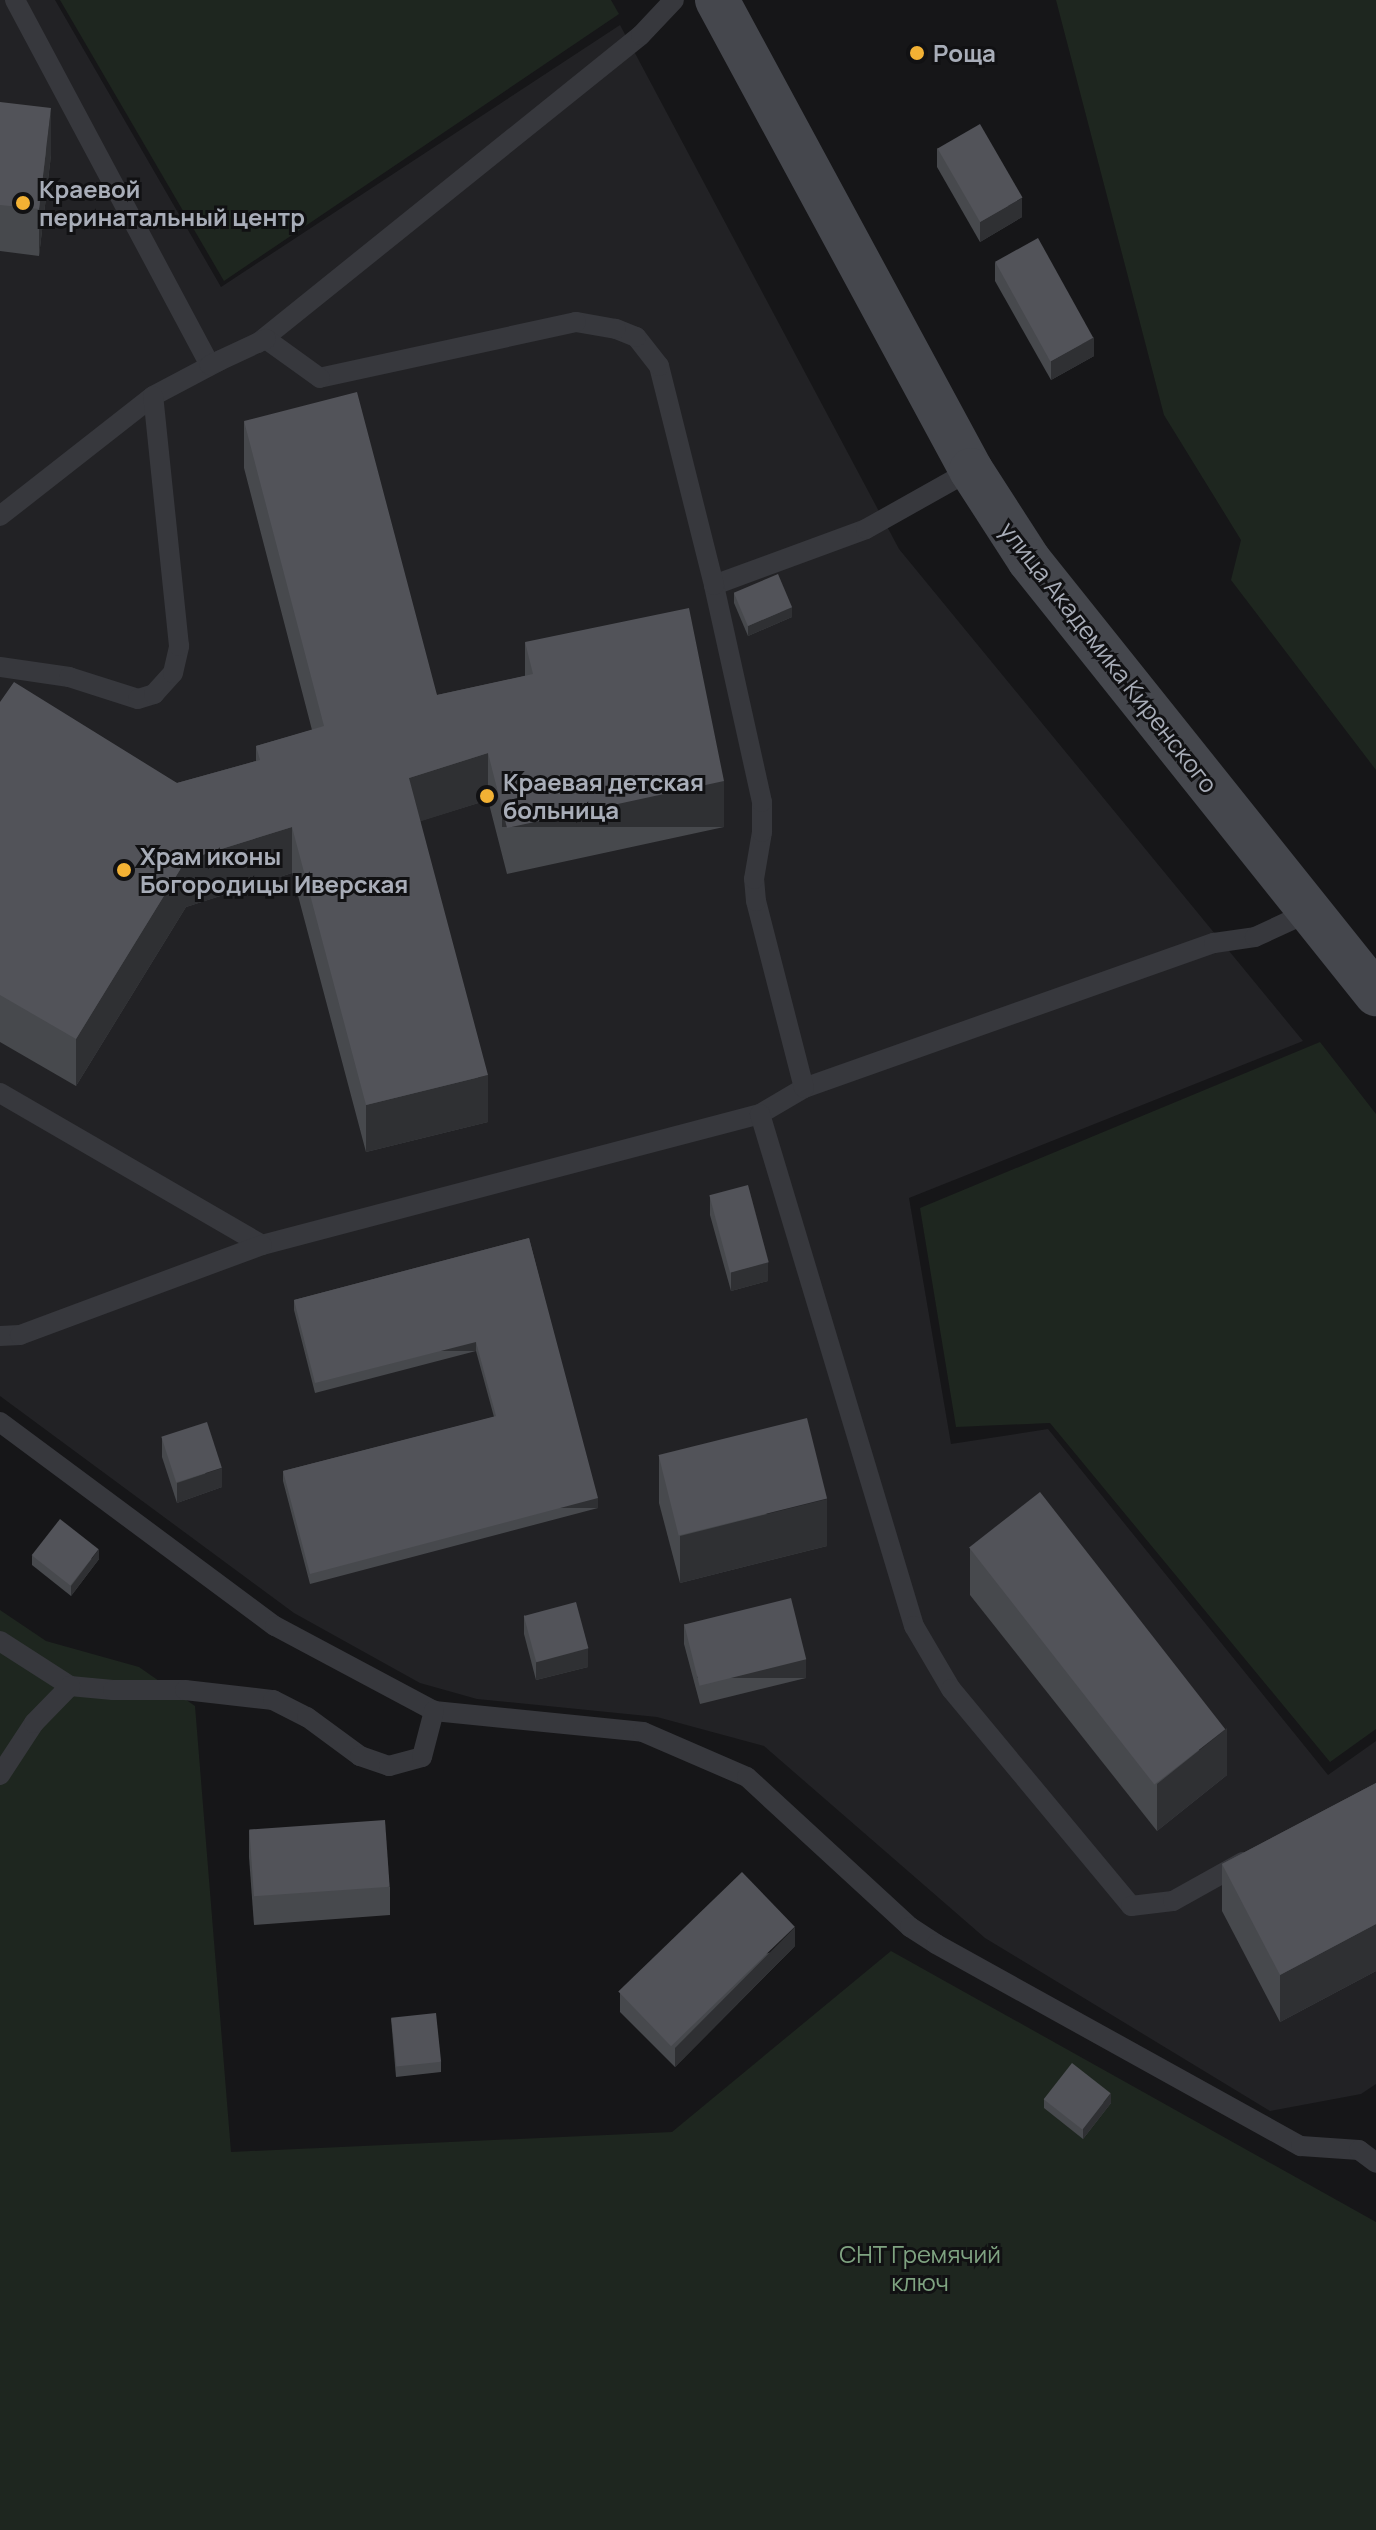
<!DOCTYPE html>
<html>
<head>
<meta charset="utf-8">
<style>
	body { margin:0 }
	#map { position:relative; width:1376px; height:2530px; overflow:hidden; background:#161618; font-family:Manrope,sans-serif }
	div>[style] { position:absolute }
	.built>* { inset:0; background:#222225 }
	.green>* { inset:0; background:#1e261f }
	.lane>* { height:20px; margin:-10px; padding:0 10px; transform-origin:10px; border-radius:10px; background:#37383d }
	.secondary>* { height:44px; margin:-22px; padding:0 22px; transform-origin:22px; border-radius:22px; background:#45474d }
	.wall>* { inset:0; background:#47494d }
	.shaded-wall>* { inset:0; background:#2f3033; transform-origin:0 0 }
	.building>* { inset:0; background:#525359; transform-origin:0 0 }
	.dots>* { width:22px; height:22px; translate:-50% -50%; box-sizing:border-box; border:4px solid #111113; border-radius:50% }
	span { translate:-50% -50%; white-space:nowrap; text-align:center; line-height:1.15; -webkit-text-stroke:6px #111113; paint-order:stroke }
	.poi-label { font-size:24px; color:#a8adb8; font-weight:700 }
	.left { translate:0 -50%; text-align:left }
	.street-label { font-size:24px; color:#a8adb8 }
	.park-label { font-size:24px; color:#7fa381 }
</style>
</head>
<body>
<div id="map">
	<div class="built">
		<i style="clip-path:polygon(0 0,55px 0,221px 287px,620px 25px,899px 549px,1303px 1041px,909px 1198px,951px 1444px,1048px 1429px,1328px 1775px,1376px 1741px,1376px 2084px,1361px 2094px,1270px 2111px,985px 1938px,764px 1746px,657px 1717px,477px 1699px,420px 1683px,294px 1613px,0 1396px)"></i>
	</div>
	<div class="green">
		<i style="clip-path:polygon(60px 0,611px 0,619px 14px,224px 281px)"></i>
		<i style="clip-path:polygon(1056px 0,1376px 0,1376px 770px,1231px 580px,1241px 540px,1164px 415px)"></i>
		<i style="clip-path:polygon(1320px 1042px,1376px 1114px,1376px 1729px,1330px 1762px,1050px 1423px,956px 1427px,920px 1208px)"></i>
		<i style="clip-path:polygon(0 1610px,46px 1641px,139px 1667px,195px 1706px,231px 2152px,672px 2132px,891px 1951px,1376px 2222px,1376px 2530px,0 2530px)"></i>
	</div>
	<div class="lane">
		<i style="left:15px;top:0;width:414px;rotate:61.9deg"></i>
		<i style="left:258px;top:343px;width:491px;rotate:-38.8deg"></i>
		<i style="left:641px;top:35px;width:48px;rotate:-46.7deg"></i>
		<i style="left:0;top:516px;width:194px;rotate:-38.1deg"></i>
		<i style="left:153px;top:396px;width:77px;rotate:-27.9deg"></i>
		<i style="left:714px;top:585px;width:162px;rotate:-20.2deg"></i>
		<i style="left:866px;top:529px;width:120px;rotate:-29.3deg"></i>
		<i style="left:0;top:667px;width:70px;rotate:8.2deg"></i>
		<i style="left:69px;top:677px;width:72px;rotate:17.7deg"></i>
		<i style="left:138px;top:699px;width:17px;rotate:-17deg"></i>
		<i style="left:154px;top:694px;width:28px;rotate:-48deg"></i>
		<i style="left:173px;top:673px;width:28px;rotate:-77deg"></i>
		<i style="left:179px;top:646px;width:251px;rotate:-95.9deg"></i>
		<i style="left:804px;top:1088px;width:435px;rotate:-19.5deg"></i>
		<i style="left:1214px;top:943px;width:41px;rotate:-8.3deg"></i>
		<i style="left:1255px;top:937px;width:60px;rotate:-24.8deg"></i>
		<i style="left:0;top:1093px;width:303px;rotate:30.1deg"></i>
		<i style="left:262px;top:1245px;width:515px;rotate:-14.74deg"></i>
		<i style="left:760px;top:1114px;width:51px;rotate:-30.6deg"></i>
		<i style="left:804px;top:1088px;width:193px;rotate:-104.4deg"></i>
		<i style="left:756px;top:901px;width:22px;rotate:-95deg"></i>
		<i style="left:754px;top:879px;width:48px;rotate:-80.3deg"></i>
		<i style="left:762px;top:832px;width:30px;rotate:-90deg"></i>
		<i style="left:762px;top:802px;width:222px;rotate:-102.5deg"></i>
		<i style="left:714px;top:585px;width:226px;rotate:-104.1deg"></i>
		<i style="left:659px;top:366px;width:37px;rotate:-128deg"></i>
		<i style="left:636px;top:337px;width:22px;rotate:-158deg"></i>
		<i style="left:616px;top:329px;width:41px;rotate:-170.1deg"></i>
		<i style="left:576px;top:322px;width:262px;rotate:167.7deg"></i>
		<i style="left:320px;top:378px;width:67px;rotate:-144.2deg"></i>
		<i style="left:266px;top:339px;width:62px;rotate:155.1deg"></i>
		<i style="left:760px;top:1114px;width:535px;rotate:73.26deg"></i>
		<i style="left:914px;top:1626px;width:73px;rotate:59.6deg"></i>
		<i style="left:951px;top:1689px;width:282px;rotate:50.3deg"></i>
		<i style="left:1131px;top:1906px;width:42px;rotate:-6.8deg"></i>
		<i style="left:1173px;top:1901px;width:80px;rotate:-29.1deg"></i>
		<i style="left:0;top:1336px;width:20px;rotate:-3deg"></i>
		<i style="left:20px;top:1335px;width:258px;rotate:-20.4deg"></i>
		<i style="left:0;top:1422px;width:342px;rotate:36.6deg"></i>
		<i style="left:275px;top:1626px;width:180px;rotate:28.1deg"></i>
		<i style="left:434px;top:1711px;width:210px;rotate:5.7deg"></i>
		<i style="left:643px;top:1732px;width:113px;rotate:23.4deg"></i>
		<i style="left:747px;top:1777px;width:222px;rotate:42.6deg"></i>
		<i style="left:910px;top:1927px;width:31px;rotate:33deg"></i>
		<i style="left:936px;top:1944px;width:417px;rotate:29deg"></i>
		<i style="left:1301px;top:2146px;width:58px;rotate:3.9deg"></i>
		<i style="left:1359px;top:2150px;width:21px;rotate:37deg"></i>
		<i style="left:0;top:1641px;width:83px;rotate:32.7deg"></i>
		<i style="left:70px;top:1686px;width:43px;rotate:5.3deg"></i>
		<i style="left:113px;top:1690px;width:72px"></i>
		<i style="left:185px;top:1690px;width:89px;rotate:6.5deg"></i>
		<i style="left:273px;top:1700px;width:38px;rotate:27deg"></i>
		<i style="left:307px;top:1717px;width:66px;rotate:36.3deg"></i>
		<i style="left:360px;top:1756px;width:31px;rotate:19deg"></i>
		<i style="left:389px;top:1766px;width:34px;rotate:-15deg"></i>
		<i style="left:422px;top:1757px;width:48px;rotate:-75.4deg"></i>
		<i style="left:0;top:1775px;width:62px;rotate:-56.8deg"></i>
		<i style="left:34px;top:1723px;width:52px;rotate:-45.8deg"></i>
	</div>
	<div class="secondary">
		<i style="left:717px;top:0;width:534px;rotate:61.61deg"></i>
		<i style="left:971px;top:470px;width:107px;rotate:57.2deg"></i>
		<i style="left:1029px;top:560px;width:556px;rotate:51.36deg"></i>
	</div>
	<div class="wall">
		<i style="clip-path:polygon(0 102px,51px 155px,39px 256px,0 251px)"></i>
		<i style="clip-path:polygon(937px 148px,1022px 217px,980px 242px,937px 167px)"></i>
		<i style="clip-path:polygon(995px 262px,1094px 356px,1051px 380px,995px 281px)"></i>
		<i style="clip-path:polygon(244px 421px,437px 695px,525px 676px,525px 642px,724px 827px,507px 874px,488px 800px,420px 821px,488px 1122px,366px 1152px,292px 873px,186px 907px,76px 1086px,0 1042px,0 702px,177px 783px,256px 761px,256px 746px,312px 730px,244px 468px)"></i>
		<i style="clip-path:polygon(734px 593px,792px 617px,748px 636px,734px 603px)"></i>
		<i style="clip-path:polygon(710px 1196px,768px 1281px,731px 1291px,710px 1215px)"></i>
		<i style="clip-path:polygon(529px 1238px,598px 1508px,310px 1584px,283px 1481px,283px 1471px,494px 1417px,476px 1351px,315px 1393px,294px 1310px,294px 1300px)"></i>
		<i style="clip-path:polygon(162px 1438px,222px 1487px,177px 1503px,162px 1457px)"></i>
		<i style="clip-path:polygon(659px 1456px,827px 1546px,680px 1583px,659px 1503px)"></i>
		<i style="clip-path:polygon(970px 1548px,1227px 1775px,1157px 1831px,970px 1595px)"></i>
		<i style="clip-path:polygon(32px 1556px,99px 1559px,71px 1596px,32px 1565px)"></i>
		<i style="clip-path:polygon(524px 1615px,588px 1667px,536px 1680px,524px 1634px)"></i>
		<i style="clip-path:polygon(684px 1624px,806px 1678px,700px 1704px,684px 1644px)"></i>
		<i style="clip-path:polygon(1376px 1783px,1376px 1971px,1280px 2022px,1222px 1911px,1222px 1864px)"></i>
		<i style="clip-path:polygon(249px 1830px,390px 1887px,390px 1915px,254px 1925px,249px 1857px)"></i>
		<i style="clip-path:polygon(795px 1946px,675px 2067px,620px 2012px,620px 1993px)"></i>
		<i style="clip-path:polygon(391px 2018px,441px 2062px,441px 2072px,396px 2077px)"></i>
		<i style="clip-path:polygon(1044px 2099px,1111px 2103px,1083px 2139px,1044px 2108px)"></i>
	</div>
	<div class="shaded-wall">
		<i style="clip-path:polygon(51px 108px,51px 155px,39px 256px,39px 209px)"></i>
		<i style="clip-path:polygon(1022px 198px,1022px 217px,980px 242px,980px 222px)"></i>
		<i style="clip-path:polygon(1094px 337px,1094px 356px,1051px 380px,1051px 361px)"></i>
		<i style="clip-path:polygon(792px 607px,792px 617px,748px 636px,748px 626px)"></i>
		<i style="clip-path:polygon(488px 753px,488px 800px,409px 825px,409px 778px)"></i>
		<i style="left:724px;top:781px;width:46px;height:222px;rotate:90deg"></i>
		<i style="clip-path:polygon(292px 827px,292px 873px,186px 907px,76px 1086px,76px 1039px,186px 860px)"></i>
		<i style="clip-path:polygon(488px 1075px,488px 1122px,366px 1152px,366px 1105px)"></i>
		<i style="clip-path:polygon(768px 1262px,768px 1281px,731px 1291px,731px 1272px)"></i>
		<i style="left:476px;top:1342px;width:9px;height:166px;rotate:90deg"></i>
		<i style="clip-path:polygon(222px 1468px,222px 1487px,177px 1503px,177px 1483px)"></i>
		<i style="left:598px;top:1498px;width:10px;height:298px;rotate:90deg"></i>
		<i style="clip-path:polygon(827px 1499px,827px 1546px,680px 1583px,680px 1536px)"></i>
		<i style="clip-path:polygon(99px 1549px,99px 1559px,71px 1596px,71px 1586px)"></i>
		<i style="clip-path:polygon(588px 1648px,588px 1667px,536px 1680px,536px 1661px)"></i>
		<i style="left:806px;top:1659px;width:19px;height:109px;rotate:90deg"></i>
		<i style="clip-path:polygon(1227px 1728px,1227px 1775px,1157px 1831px,1157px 1784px)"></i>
		<i style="clip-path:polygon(1376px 1924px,1376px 1971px,1280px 2022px,1280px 1975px)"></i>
		<i style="clip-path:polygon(795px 1927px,795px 1946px,675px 2067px,675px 2048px)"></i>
		<i style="clip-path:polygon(1111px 2093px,1111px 2103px,1083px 2139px,1083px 2129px)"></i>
	</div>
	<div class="building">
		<i style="clip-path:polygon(0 102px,51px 108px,39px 209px,0 205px)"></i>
		<i style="left:980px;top:124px;width:85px;height:49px;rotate:60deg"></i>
		<i style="left:1038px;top:238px;width:114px;height:49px;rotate:61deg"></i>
		<i style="clip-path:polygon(357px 392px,437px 695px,533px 674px,525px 642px,689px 608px,724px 781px,507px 828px,488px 753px,409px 778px,488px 1075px,366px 1105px,292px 827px,186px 860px,76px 1039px,0 995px,0 702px,14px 682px,177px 783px,260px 760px,256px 746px,324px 726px,244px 421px)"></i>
		<i style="left:778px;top:574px;width:36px;height:48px;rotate:67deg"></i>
		<i style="left:748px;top:1185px;width:80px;height:40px;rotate:75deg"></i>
		<i style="clip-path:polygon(529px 1238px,598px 1498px,310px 1574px,283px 1471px,496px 1416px,476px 1342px,315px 1383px,294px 1300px)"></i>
		<i style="left:807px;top:1418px;width:83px;height:153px;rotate:76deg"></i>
		<i style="left:207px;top:1422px;width:48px;height:48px;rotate:72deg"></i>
		<i style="left:1040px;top:1492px;width:301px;height:90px;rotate:52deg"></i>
		<i style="left:60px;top:1519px;width:49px;height:46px;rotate:38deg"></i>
		<i style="left:791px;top:1598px;width:63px;height:110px;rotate:76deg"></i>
		<i style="left:576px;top:1602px;width:48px;height:54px;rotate:75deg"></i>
		<i style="clip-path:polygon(1376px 1783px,1376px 1924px,1280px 1975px,1222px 1864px)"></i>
		<i style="left:385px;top:1820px;width:67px;height:136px;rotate:86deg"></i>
		<i style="left:742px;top:1872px;width:76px;height:172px;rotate:46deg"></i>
		<i style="left:436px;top:2013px;width:49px;height:45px;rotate:84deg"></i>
		<i style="left:1072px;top:2063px;width:49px;height:46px;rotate:38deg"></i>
	</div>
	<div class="dots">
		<i style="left:917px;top:53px;background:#f2b134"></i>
		<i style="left:23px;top:203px;background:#f2b134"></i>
		<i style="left:487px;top:796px;background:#f2b134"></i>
		<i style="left:124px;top:870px;background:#f2b134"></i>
	</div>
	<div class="poi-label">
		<span class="left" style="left:933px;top:53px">Роща</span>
		<span class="left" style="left:39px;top:203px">Краевой<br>перинатальный центр</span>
		<span class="left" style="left:503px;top:796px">Краевая детская<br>больница</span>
		<span class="left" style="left:140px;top:870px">Храм иконы<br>Богородицы Иверская</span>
	</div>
	<div class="street-label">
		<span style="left:1109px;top:657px;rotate:52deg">улица Академика Киренского</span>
	</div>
	<div class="park-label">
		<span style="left:920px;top:2268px">СНТ Гремячий<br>ключ</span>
	</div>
</div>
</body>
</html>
